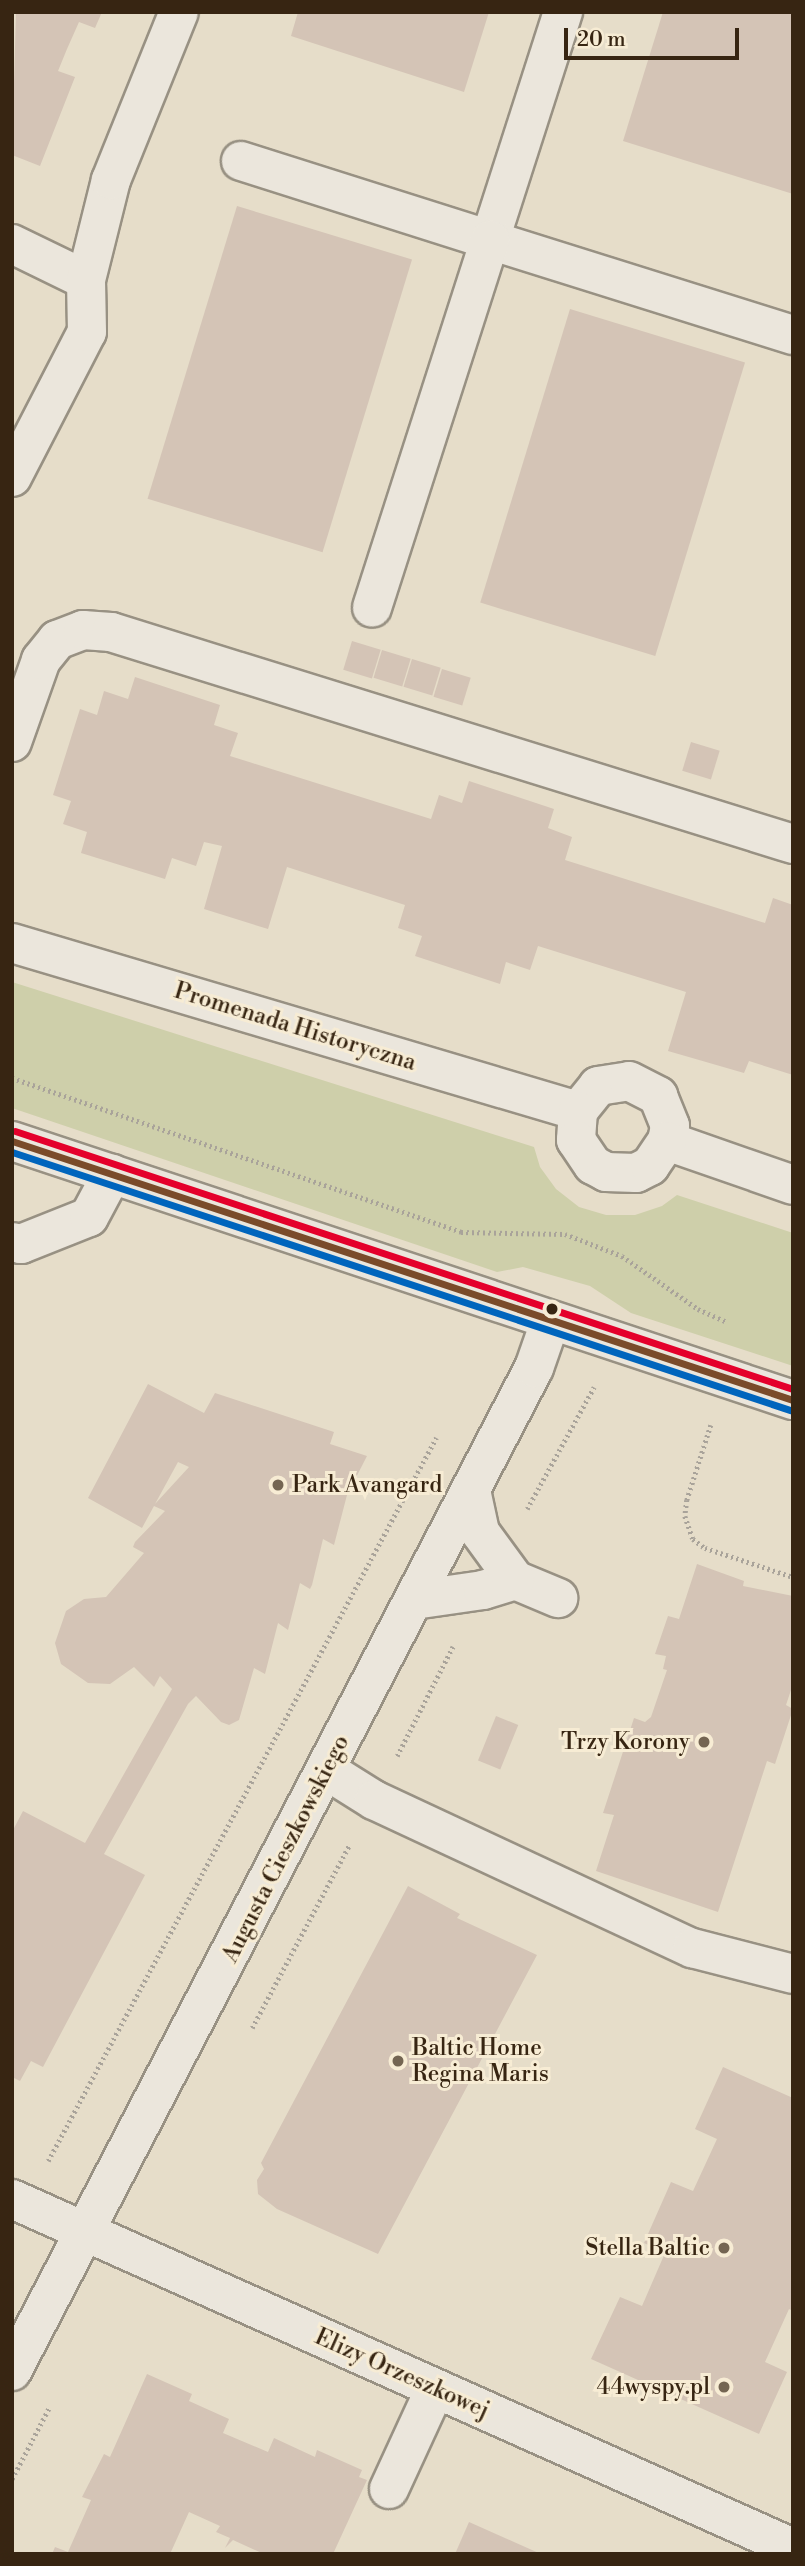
<!DOCTYPE html>
<html>
<head>
<meta charset="utf-8">
<style>
	body { margin:0 }
	#map { position:relative; width:805px; height:2566px; overflow:hidden; background:#e6ddc9; font-family:"Libre Bodoni",serif }
	div>[style] { position:absolute }
	.green>* { inset:0; background:#cecfaa }
	.building>* { inset:0; background:#d4c4b6; transform-origin:0 0 }
	.path>* { height:4.5px; margin-top:-2.25px; transform-origin:0; background:repeating-linear-gradient(90deg,#a9a39a 0 2px,transparent 0 5.5px) }
	.roads { filter:drop-shadow(2px 0 #989183) drop-shadow(-2px 0 #989183) drop-shadow(0 2px #989183) drop-shadow(0 -2px #989183) }
	.minor>* { height:38px; margin:-19px; padding:0 19px; transform-origin:19px; border-radius:19px; background:#ebe6dc }
	.bus-1>* { height:7px; margin:-3.5px; padding:0 3.5px; transform-origin:3.5px; border-radius:3.5px; background:#7a4b2a }
	.bus-2>* { height:7px; margin:-3.5px; padding:0 3.5px; transform-origin:3.5px; border-radius:3.5px; background:#0065bd }
	.bus-3>* { height:7px; margin:-3.5px; padding:0 3.5px; transform-origin:3.5px; border-radius:3.5px; background:#e4002b }
	.dots>* { width:19px; height:19px; translate:-50% -50%; box-sizing:border-box; border:4px solid #f7ecd4; border-radius:50% }
	span { translate:-50% -50%; white-space:nowrap; text-align:center; line-height:1.15; -webkit-text-stroke:6px #f7ecd4; paint-order:stroke }
	.street-label { font-size:23px; color:#372512 }
	.poi-label { font-size:23px; color:#372512 }
	.left { translate:0 -50%; text-align:left }
	.right { translate:-100% -50%; text-align:right }
	.frame { position:absolute; inset:0; border:14px solid #372512; pointer-events:none }
	.scale { position:absolute; left:564px; top:28px; width:175px; height:32px; box-sizing:border-box; border:4px solid #372512; border-top:0; padding-left:9px; font-size:21px; line-height:24px; white-space:nowrap; color:#372512; -webkit-text-stroke:5px #f7ecd4; paint-order:stroke }
</style>
</head>
<body>
<div id="map">
	<div class="green">
		<i style="clip-path:polygon(12px 982px,534px 1147px,540px 1167px,556px 1189px,579px 1207px,606px 1215px,635px 1215px,662px 1206px,677px 1195px,793px 1233px,793px 1366px,631px 1313px,590px 1286px,523px 1267px,497px 1272px,12px 1108px)"></i>
	</div>
	<div class="building">
		<i style="clip-path:polygon(16px 12px,102px 12px,95px 28px,79px 22px,67px 49px,58px 71px,75px 77px,40px 166px,12px 155px)"></i>
		<i style="clip-path:polygon(298px 12px,489px 12px,464px 92px,291px 36px)"></i>
		<i style="clip-path:polygon(663px 12px,793px 12px,793px 194px,623px 141px)"></i>
		<i style="left:237px;top:206px;width:183px;height:306px;rotate:17deg"></i>
		<i style="left:570px;top:309px;width:183px;height:307px;rotate:17deg"></i>
		<i style="left:352px;top:641px;width:30px;height:30px;rotate:17deg"></i>
		<i style="left:382px;top:650px;width:30px;height:29px;rotate:17deg"></i>
		<i style="left:412px;top:659px;width:30px;height:29px;rotate:17deg"></i>
		<i style="left:442px;top:669px;width:30px;height:29px;rotate:17deg"></i>
		<i style="clip-path:polygon(135px 677px,220px 705px,214px 725px,238px 733px,230px 756px,431px 819px,439px 795px,462px 803px,469px 781px,554px 809px,548px 828px,572px 837px,565px 860px,765px 923px,773px 898px,793px 905px,793px 1075px,749px 1061px,744px 1073px,668px 1051px,686px 992px,538px 946px,530px 970px,506px 962px,500px 984px,415px 956px,422px 936px,398px 928px,405px 905px,287px 867px,268px 929px,204px 909px,222px 846px,204px 842px,196px 866px,172px 858px,165px 879px,81px 853px,87px 832px,63px 824px,71px 801px,53px 795px,80px 709px,97px 715px,104px 691px,128px 699px)"></i>
		<i style="left:691px;top:742px;width:30px;height:30px;rotate:17deg"></i>
		<i style="clip-path:polygon(evenodd,148px 1384px,204px 1413px,215px 1393px,334px 1432px,330px 1444px,367px 1456px,347px 1495px,334px 1545px,323px 1539px,312px 1585px,310px 1589px,300px 1583px,288px 1630px,278px 1623px,265px 1674px,254px 1668px,239px 1720px,229px 1725px,221px 1722px,196px 1696px,188px 1704px,104px 1854px,145px 1875px,43px 2067px,31px 2061px,20px 2081px,12px 2077px,12px 1832px,23px 1811px,85px 1843px,172px 1689px,160px 1676px,154px 1687px,134px 1667px,110px 1684px,88px 1683px,61px 1664px,55px 1643px,66px 1611px,84px 1599px,106px 1597px,144px 1553px,133px 1547px,135px 1542px,165px 1511px,154px 1506px,142px 1528px,88px 1498px,148px 1384px,178px 1462px,189px 1467px,155px 1504px,178px 1462px)"></i>
		<i style="clip-path:polygon(697px 1564px,744px 1581px,743px 1586px,793px 1596px,793px 1684px,786px 1705px,793px 1709px,775px 1764px,767px 1761px,718px 1912px,596px 1871px,614px 1815px,603px 1813px,634px 1718px,645px 1722px,651px 1717px,667px 1670px,663px 1669px,666px 1656px,655px 1654px,668px 1616px,679px 1619px)"></i>
		<i style="left:496px;top:1716px;width:24px;height:48px;rotate:22deg"></i>
		<i style="clip-path:polygon(408px 1886px,460px 1914px,457px 1918px,537px 1955px,378px 2254px,277px 2209px,258px 2194px,257px 2180px,264px 2169px,261px 2163px)"></i>
		<i style="clip-path:polygon(723px 2067px,793px 2098px,793px 2311px,789px 2309px,765px 2362px,787px 2372px,759px 2434px,591px 2359px,620px 2297px,642px 2306px,665px 2253px,644px 2243px,671px 2182px,693px 2191px,717px 2139px,695px 2129px)"></i>
		<i style="clip-path:polygon(147px 2374px,192px 2394px,189px 2401px,229px 2419px,223px 2433px,268px 2452px,274px 2438px,315px 2457px,317px 2450px,362px 2470px,359px 2477px,367px 2480px,333px 2554px,264px 2554px,233px 2540px,225px 2548px,230px 2538px,216px 2532px,220px 2526px,189px 2512px,170px 2554px,52px 2554px,55px 2547px,68px 2552px,91px 2500px,82px 2497px,104px 2454px,110px 2457px)"></i>
		<i style="clip-path:polygon(469px 2522px,541px 2554px,455px 2554px)"></i>
	</div>
	<div class="path">
		<i style="left:12px;top:1078px;width:475px;rotate:18.9deg"></i>
		<i style="left:461px;top:1232px;width:104px;rotate:1.1deg"></i>
		<i style="left:565px;top:1234px;width:61px;rotate:21.1deg"></i>
		<i style="left:622px;top:1256px;width:93px;rotate:34.9deg"></i>
		<i style="left:698px;top:1309px;width:30px;rotate:24deg"></i>
		<i style="left:711px;top:1425px;width:79px;rotate:107.7deg"></i>
		<i style="left:687px;top:1500px;width:16px;rotate:97deg"></i>
		<i style="left:685px;top:1516px;width:24px;rotate:71deg"></i>
		<i style="left:693px;top:1539px;width:15px;rotate:37deg"></i>
		<i style="left:705px;top:1548px;width:93px;rotate:18.2deg"></i>
		<i style="left:527px;top:1509px;width:139px;rotate:-61.2deg"></i>
		<i style="left:397px;top:1756px;width:123px;rotate:-63deg"></i>
		<i style="left:252px;top:2028px;width:208px;rotate:-62deg"></i>
		<i style="left:48px;top:2161px;width:821px;rotate:-61.78deg"></i>
		<i style="left:12px;top:2479px;width:80px;rotate:-62.5deg"></i>
	</div>
	<div class="roads">
		<div class="minor">
			<i style="left:563px;top:12px;width:239px;rotate:107.8deg"></i>
			<i style="left:490px;top:240px;width:318px;rotate:17.4deg"></i>
			<i style="left:241px;top:161px;width:261px;rotate:17.6deg"></i>
			<i style="left:490px;top:240px;width:386px;rotate:107.8deg"></i>
			<i style="left:12px;top:244px;width:82px;rotate:25.9deg"></i>
			<i style="left:12px;top:477px;width:163px;rotate:-62.7deg"></i>
			<i style="left:87px;top:332px;width:52px;rotate:-91.1deg"></i>
			<i style="left:86px;top:280px;width:103px;rotate:-76deg"></i>
			<i style="left:111px;top:180px;width:181px;rotate:-68deg"></i>
			<i style="left:12px;top:742px;width:87px;rotate:-70.5deg"></i>
			<i style="left:41px;top:660px;width:26px;rotate:-51deg"></i>
			<i style="left:57px;top:640px;width:28px;rotate:-21deg"></i>
			<i style="left:83px;top:630px;width:28px;rotate:4deg"></i>
			<i style="left:111px;top:632px;width:714px;rotate:17.27deg"></i>
			<i style="left:12px;top:943px;width:590px;rotate:16.53deg"></i>
			<i style="left:578px;top:1111px;width:32px;rotate:-51deg"></i>
			<i style="left:598px;top:1086px;width:31px;rotate:-9deg"></i>
			<i style="left:629px;top:1081px;width:33px;rotate:27deg"></i>
			<i style="left:658px;top:1096px;width:32px;rotate:68deg"></i>
			<i style="left:670px;top:1126px;width:15px;rotate:101deg"></i>
			<i style="left:667px;top:1141px;width:133px;rotate:19.2deg"></i>
			<i style="left:578px;top:1111px;width:29px;rotate:94deg"></i>
			<i style="left:576px;top:1140px;width:30px;rotate:56deg"></i>
			<i style="left:593px;top:1165px;width:15px;rotate:28deg"></i>
			<i style="left:606px;top:1172px;width:30px;rotate:2deg"></i>
			<i style="left:636px;top:1173px;width:16px;rotate:-27deg"></i>
			<i style="left:650px;top:1166px;width:30px;rotate:-56deg"></i>
			<i style="left:12px;top:1141px;width:823px;rotate:18.35deg"></i>
			<i style="left:12px;top:1242px;width:9px;rotate:13deg"></i>
			<i style="left:21px;top:1244px;width:73px;rotate:-21.7deg"></i>
			<i style="left:89px;top:1217px;width:49px;rotate:-61.9deg"></i>
			<i style="left:515px;top:1580px;width:47px;rotate:22.7deg"></i>
			<i style="left:414px;top:1600px;width:70px;rotate:-8.2deg"></i>
			<i style="left:483px;top:1590px;width:34px;rotate:-17deg"></i>
			<i style="left:515px;top:1580px;width:59px;rotate:-126.1deg"></i>
			<i style="left:480px;top:1532px;width:43px;rotate:-102.1deg"></i>
			<i style="left:326px;top:1770px;width:57px;rotate:32deg"></i>
			<i style="left:374px;top:1800px;width:351px;rotate:25deg"></i>
			<i style="left:692px;top:1948px;width:104px;rotate:14.4deg"></i>
			<i style="left:12px;top:2199px;width:855px;rotate:24.08deg"></i>
			<i style="left:12px;top:2371px;width:1131px;rotate:-62.51deg"></i>
			<i style="left:534px;top:1368px;width:49px;rotate:-70.8deg"></i>
			<i style="left:389px;top:2489px;width:110px;rotate:-65.3deg"></i>
		</div>
	</div>
	<div class="bus-1">
		<i style="left:12px;top:1141px;width:823px;rotate:18.35deg"></i>
	</div>
	<div class="bus-2">
		<i style="left:12px;top:1152px;width:820px;rotate:18.35deg"></i>
	</div>
	<div class="bus-3">
		<i style="left:15px;top:1131px;width:820px;rotate:18.35deg"></i>
	</div>
	<div class="dots">
		<i style="left:552px;top:1309px;background:#372512"></i>
		<i style="left:278px;top:1485px;background:#746552"></i>
		<i style="left:704px;top:1742px;background:#746552"></i>
		<i style="left:398px;top:2061px;background:#746552"></i>
		<i style="left:724px;top:2248px;background:#746552"></i>
		<i style="left:724px;top:2387px;background:#746552"></i>
	</div>
	<div class="street-label">
		<span style="left:295px;top:1027px;rotate:17deg">Promenada Historyczna</span>
		<span style="left:286px;top:1849px;rotate:-63deg">Augusta Cieszkowskiego</span>
		<span style="left:402px;top:2374px;rotate:24deg">Elizy Orzeszkowej</span>
	</div>
	<div class="poi-label">
		<span class="left" style="left:292px;top:1485px">Park Avangard</span>
		<span class="right" style="left:690px;top:1742px">Trzy Korony</span>
		<span class="left" style="left:412px;top:2061px">Baltic Home<br>Regina Maris</span>
		<span class="right" style="left:710px;top:2248px">Stella Baltic</span>
		<span class="right" style="left:710px;top:2387px">44wyspy.pl</span>
	</div>
	<div class="frame"></div>
	<div class="scale">20 m</div>
</div>
</body>
</html>
